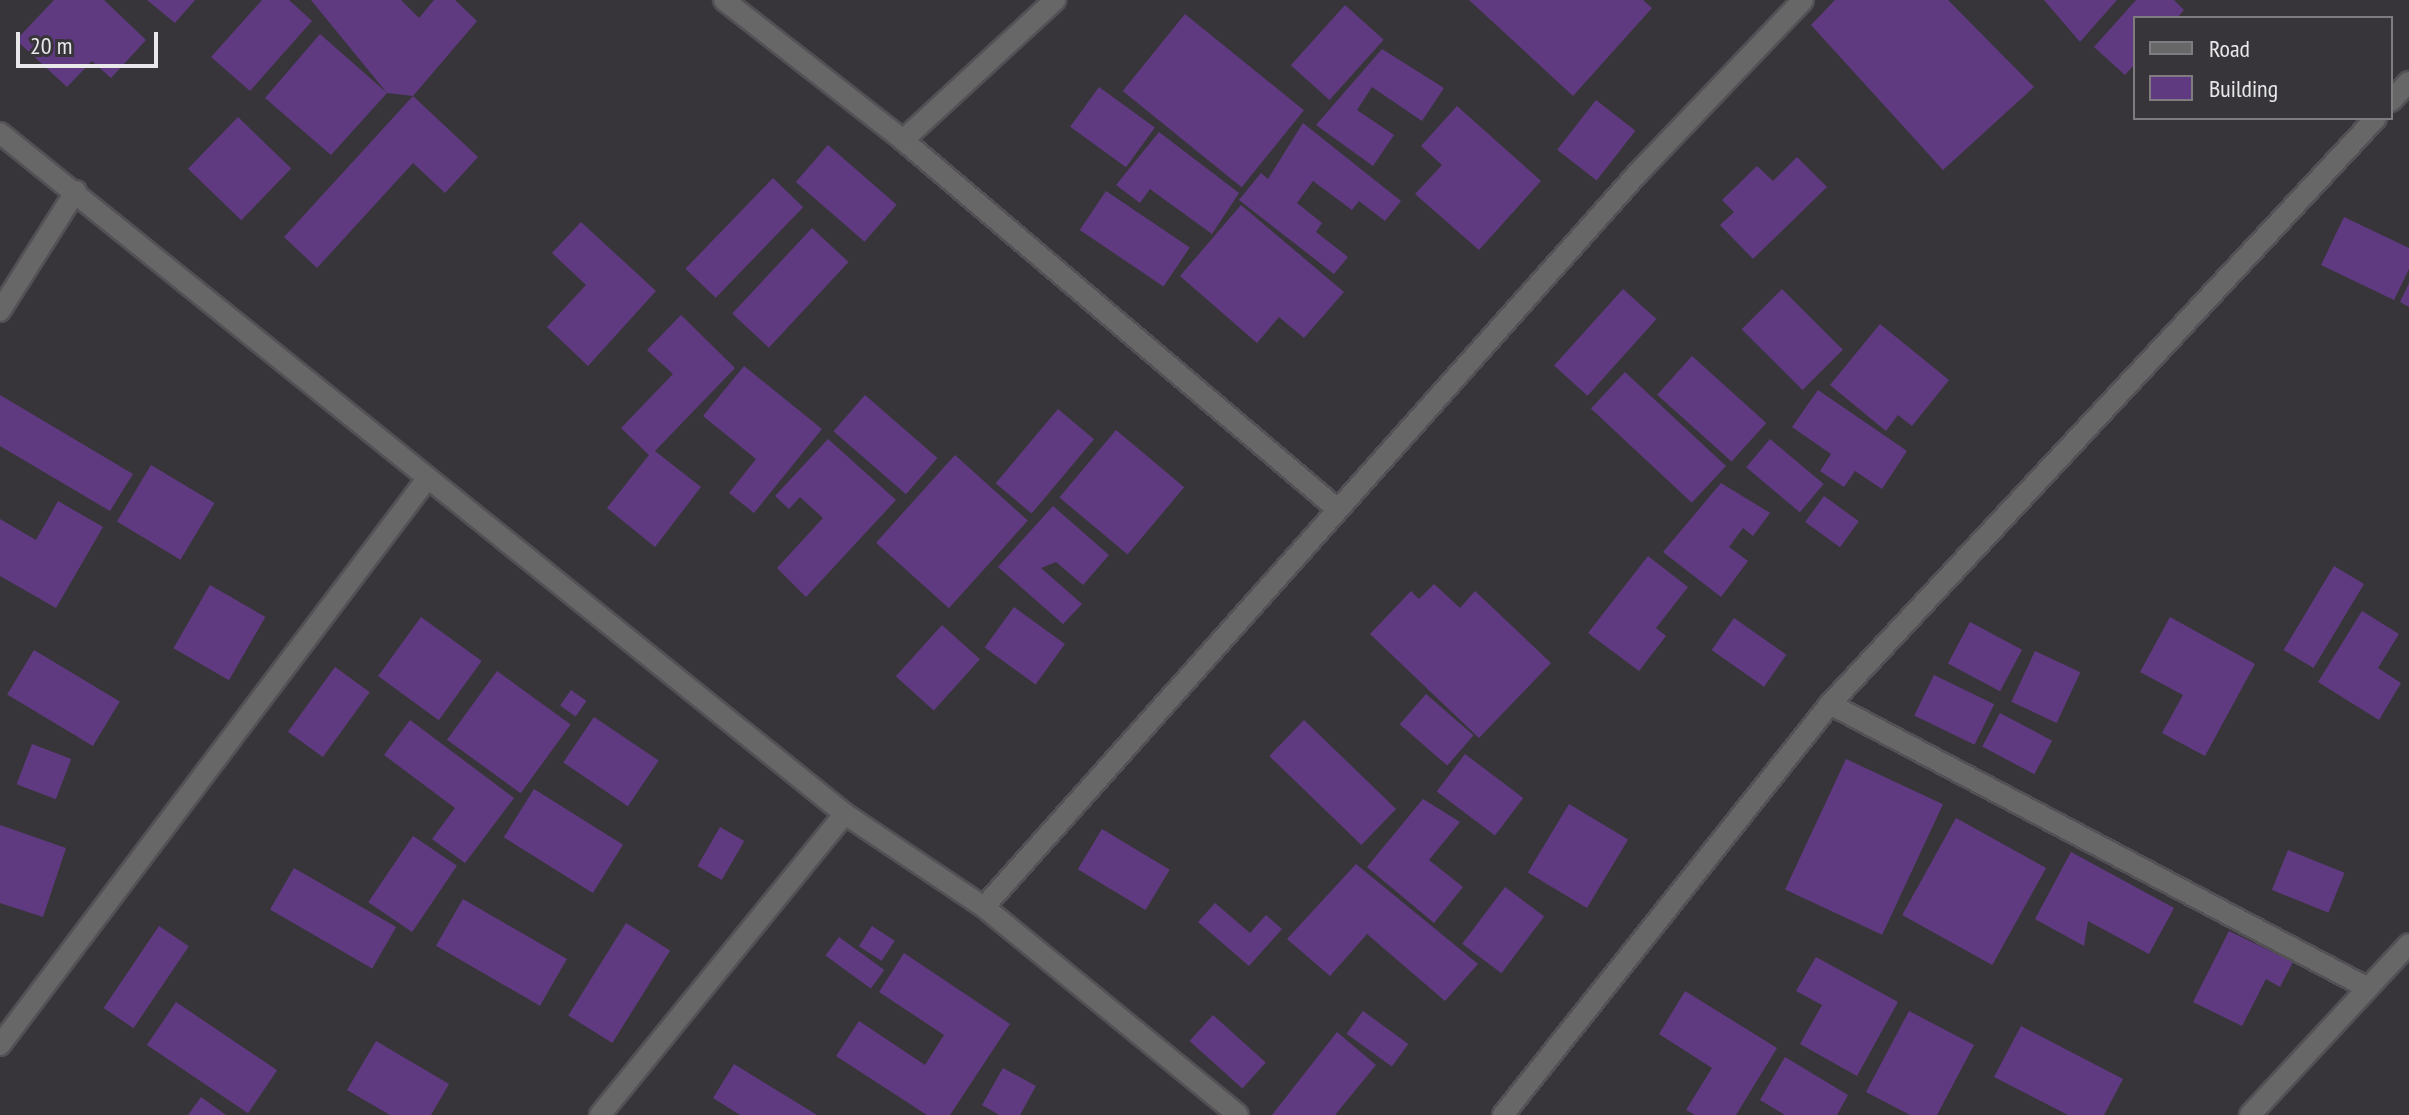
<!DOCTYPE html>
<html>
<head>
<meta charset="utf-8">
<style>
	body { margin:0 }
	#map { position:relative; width:2409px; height:1115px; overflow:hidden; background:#373539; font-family:"PT Sans Narrow",sans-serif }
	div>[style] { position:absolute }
	.building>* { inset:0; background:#603a81; transform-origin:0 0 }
	.roads { filter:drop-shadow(2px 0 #535155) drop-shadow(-2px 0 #535155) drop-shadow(0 2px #535155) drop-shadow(0 -2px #535155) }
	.minor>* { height:20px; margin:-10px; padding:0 10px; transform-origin:10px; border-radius:10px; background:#676768 }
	span { translate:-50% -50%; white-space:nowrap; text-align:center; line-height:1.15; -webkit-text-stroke:7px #373539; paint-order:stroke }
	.legend { position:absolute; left:2133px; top:16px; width:260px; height:104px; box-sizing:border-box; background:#373539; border:2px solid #7e7c7f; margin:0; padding:10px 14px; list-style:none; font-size:24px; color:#e8e7e9 }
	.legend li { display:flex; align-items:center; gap:16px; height:40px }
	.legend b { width:40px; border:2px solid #7e7c7f }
	.scale { position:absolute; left:16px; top:32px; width:142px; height:36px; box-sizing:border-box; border:4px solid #e8e7e9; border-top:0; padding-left:10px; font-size:24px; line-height:28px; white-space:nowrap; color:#e8e7e9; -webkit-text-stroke:6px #373539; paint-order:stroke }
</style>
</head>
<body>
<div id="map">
	<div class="building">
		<i style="clip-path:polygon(54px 0,104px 0,146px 40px,111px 78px,92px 61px,67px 87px,16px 40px)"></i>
		<i style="clip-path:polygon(147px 0,195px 0,175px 23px)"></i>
		<i style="clip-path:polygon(262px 0,289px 0,312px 21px,250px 91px,211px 57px)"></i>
		<i style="clip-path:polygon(311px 0,401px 0,419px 18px,434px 0,455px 0,477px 21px,413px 96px,478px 157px,445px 193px,413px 163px,317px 268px,284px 237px,413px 96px,387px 93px,331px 155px,265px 98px,320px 34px,387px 93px)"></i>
		<i style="clip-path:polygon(1469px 0,1643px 0,1652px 8px,1573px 96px)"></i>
		<i style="clip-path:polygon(1835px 0,1948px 0,2034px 87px,1943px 170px,1811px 25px)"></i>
		<i style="clip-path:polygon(2044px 0,2117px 0,2080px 42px)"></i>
		<i style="clip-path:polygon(2136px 0,2174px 0,2184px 10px,2177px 18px,2135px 18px,2135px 64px,2125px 75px,2094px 47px)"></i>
		<i style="left:1345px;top:5px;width:52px;height:81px;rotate:42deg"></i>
		<i style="left:1185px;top:14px;width:153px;height:99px;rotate:39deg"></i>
		<i style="clip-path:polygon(1382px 49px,1444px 88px,1422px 121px,1372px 87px,1357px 110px,1394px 135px,1373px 166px,1316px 125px)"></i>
		<i style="left:1099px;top:87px;width:69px;height:49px;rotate:36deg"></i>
		<i style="left:1596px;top:100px;width:50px;height:63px;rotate:38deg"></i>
		<i style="clip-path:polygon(1457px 106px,1541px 181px,1479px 250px,1415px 194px,1442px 165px,1421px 146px)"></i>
		<i style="left:238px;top:117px;width:74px;height:72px;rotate:44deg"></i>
		<i style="clip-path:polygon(1303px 123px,1401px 201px,1385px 221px,1359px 201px,1352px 210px,1313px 181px,1297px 203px,1322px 223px,1316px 232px,1348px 257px,1334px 274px,1239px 200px,1261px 173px,1268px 179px)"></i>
		<i style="clip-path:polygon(1159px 132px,1239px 193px,1212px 234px,1150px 189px,1140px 203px,1116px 185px)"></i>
		<i style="left:828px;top:145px;width:91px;height:49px;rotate:41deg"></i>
		<i style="clip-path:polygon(1797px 157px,1827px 187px,1753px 259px,1720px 225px,1734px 212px,1722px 200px,1757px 166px,1773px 181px)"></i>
		<i style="left:773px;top:178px;width:42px;height:126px;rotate:44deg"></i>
		<i style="left:1106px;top:191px;width:101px;height:47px;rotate:34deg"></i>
		<i style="clip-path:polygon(1241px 205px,1344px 292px,1304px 338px,1279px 317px,1257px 343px,1180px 276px)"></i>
		<i style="clip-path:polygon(2344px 217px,2409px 248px,2409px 269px,2394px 300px,2321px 265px)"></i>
		<i style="clip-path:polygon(581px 222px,656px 291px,588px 366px,547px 327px,586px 285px,552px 253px)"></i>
		<i style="left:812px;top:228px;width:50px;height:117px;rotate:43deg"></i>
		<i style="clip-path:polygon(2409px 283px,2409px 307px,2400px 302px)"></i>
		<i style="left:1623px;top:289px;width:45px;height:103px;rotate:42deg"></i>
		<i style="left:1782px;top:289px;width:86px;height:57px;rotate:45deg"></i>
		<i style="clip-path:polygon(681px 315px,735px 368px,655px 451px,701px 487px,655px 547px,607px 508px,649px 455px,621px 428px,673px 374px,647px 350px)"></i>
		<i style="clip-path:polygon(1880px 324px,1949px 380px,1912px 426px,1898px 415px,1886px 431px,1830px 385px)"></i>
		<i style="left:1692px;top:356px;width:100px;height:52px;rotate:42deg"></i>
		<i style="clip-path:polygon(744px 366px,822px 429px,754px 513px,729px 493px,756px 459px,703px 416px)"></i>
		<i style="left:1625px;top:372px;width:138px;height:50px;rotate:43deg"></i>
		<i style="clip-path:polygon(1818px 390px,1907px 451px,1882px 489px,1855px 471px,1844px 487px,1820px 471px,1831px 454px,1792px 427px)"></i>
		<i style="clip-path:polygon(0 395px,133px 474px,110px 511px,0 446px)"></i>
		<i style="left:865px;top:395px;width:96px;height:48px;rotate:41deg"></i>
		<i style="left:1058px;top:409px;width:47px;height:97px;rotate:40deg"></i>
		<i style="left:1116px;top:430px;width:89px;height:88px;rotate:40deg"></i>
		<i style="clip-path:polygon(828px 439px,896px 500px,806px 597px,777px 568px,823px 518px,800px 497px,789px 509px,775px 496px)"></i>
		<i style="left:1770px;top:439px;width:70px;height:37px;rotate:40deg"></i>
		<i style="left:955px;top:455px;width:98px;height:118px;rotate:42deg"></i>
		<i style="left:151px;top:465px;width:74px;height:66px;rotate:31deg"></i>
		<i style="clip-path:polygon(1721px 483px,1770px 513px,1753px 536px,1743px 528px,1729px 547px,1748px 561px,1721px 597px,1663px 552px)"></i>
		<i style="left:1824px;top:496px;width:43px;height:32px;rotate:36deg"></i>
		<i style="clip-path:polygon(58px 501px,103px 527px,56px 608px,0 576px,0 519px,36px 540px)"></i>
		<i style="clip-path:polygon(1053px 506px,1109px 555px,1083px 585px,1056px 562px,1041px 568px,1082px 604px,1063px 624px,998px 567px)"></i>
		<i style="clip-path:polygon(1648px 556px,1688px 587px,1656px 628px,1666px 636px,1639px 671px,1588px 633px)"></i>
		<i style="left:2334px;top:566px;width:35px;height:98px;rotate:31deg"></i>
		<i style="clip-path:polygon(1434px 584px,1460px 608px,1475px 591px,1551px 663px,1479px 738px,1370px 634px,1411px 591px,1419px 599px)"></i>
		<i style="left:210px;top:585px;width:64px;height:73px;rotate:30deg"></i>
		<i style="left:1014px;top:607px;width:63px;height:50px;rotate:36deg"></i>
		<i style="clip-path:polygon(2362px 611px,2399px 634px,2378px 668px,2401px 683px,2379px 720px,2318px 682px)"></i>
		<i style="left:421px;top:617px;width:75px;height:73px;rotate:36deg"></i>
		<i style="clip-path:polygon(2170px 617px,2255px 664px,2205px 756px,2162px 733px,2183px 695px,2140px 672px)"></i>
		<i style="left:1734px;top:618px;width:64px;height:39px;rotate:35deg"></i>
		<i style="left:1970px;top:622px;width:59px;height:47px;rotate:28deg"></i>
		<i style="left:942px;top:625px;width:51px;height:69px;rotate:42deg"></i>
		<i style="left:34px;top:650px;width:100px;height:52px;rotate:31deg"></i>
		<i style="left:2035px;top:651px;width:50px;height:56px;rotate:25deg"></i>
		<i style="left:335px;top:667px;width:43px;height:80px;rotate:36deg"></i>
		<i style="left:497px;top:671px;width:91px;height:85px;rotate:36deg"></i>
		<i style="left:1934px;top:675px;width:67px;height:45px;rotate:26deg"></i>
		<i style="left:571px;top:690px;width:19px;height:19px;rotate:35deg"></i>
		<i style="left:1426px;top:694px;width:63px;height:40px;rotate:41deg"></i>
		<i style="left:2000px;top:713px;width:59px;height:38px;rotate:28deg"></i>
		<i style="left:594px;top:717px;width:78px;height:55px;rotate:34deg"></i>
		<i style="clip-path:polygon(410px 720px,514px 798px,465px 863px,432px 839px,455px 808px,384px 755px)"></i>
		<i style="left:1304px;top:720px;width:128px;height:50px;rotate:44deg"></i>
		<i style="left:32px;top:744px;width:42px;height:43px;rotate:21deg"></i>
		<i style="left:1465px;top:754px;width:73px;height:47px;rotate:37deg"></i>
		<i style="left:1846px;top:759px;width:107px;height:144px;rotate:25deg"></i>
		<i style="left:534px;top:789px;width:105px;height:57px;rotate:32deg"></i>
		<i style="clip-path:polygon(1423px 799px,1460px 822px,1429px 860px,1463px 887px,1434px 923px,1367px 867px)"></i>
		<i style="left:1569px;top:804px;width:69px;height:80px;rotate:31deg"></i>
		<i style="left:1956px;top:818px;width:103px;height:111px;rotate:29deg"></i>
		<i style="clip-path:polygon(0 825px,66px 848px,43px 917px,0 903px)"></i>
		<i style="left:720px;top:827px;width:28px;height:45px;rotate:30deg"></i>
		<i style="left:1102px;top:829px;width:79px;height:47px;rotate:31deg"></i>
		<i style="left:413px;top:836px;width:53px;height:80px;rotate:34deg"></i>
		<i style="left:2288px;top:850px;width:61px;height:43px;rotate:22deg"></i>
		<i style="clip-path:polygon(2071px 852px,2174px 908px,2149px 954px,2088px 921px,2084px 946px,2035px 919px)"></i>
		<i style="clip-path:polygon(1356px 864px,1478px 964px,1445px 1001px,1367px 934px,1330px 976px,1287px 939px)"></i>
		<i style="left:294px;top:868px;width:118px;height:48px;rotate:30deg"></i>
		<i style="left:1505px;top:887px;width:49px;height:71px;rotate:37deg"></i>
		<i style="left:463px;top:899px;width:120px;height:54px;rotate:30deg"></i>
		<i style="clip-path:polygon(1215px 903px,1250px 933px,1266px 915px,1282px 929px,1249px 966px,1198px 922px)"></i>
		<i style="left:626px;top:923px;width:52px;height:109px;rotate:32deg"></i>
		<i style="left:159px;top:926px;width:36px;height:99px;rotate:34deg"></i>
		<i style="left:872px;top:926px;width:27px;height:24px;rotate:33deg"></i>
		<i style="clip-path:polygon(2229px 931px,2293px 962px,2280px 987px,2266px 979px,2242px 1026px,2193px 1002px)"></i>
		<i style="left:839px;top:937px;width:56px;height:23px;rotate:36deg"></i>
		<i style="clip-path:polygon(904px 953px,1010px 1024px,950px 1115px,927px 1115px,836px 1056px,859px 1021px,925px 1065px,944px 1035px,879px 992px)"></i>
		<i style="clip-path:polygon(1816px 957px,1898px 1002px,1857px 1076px,1800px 1044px,1822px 1005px,1796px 991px)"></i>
		<i style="clip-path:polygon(1685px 991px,1777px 1048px,1736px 1115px,1695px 1115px,1686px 1110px,1712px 1068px,1659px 1034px)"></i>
		<i style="left:176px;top:1002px;width:122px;height:52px;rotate:34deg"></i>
		<i style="left:1363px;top:1011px;width:56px;height:28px;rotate:36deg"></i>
		<i style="clip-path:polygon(1909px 1011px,1974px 1045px,1937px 1115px,1910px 1115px,1866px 1092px)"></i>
		<i style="left:1213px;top:1015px;width:71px;height:35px;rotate:42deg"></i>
		<i style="clip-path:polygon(2021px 1026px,2123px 1079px,2104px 1115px,2068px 1115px,1994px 1077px)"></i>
		<i style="clip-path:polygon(1337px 1032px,1376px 1065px,1335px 1115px,1272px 1115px)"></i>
		<i style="clip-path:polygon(376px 1041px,449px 1084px,431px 1115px,390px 1115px,347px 1090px)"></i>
		<i style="clip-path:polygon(1785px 1057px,1848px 1095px,1837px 1115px,1785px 1115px,1760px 1100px)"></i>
		<i style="clip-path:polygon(734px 1064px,817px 1115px,740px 1115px,713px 1098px)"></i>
		<i style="clip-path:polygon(1003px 1068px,1036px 1086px,1020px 1115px,999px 1115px,982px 1105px)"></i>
		<i style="clip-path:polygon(201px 1097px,226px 1115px,188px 1115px)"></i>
	</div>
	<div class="roads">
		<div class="minor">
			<i style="left:724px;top:0;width:227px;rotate:38deg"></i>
			<i style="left:903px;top:140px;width:568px;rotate:40.36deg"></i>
			<i style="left:2391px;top:101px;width:26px;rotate:-47deg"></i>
			<i style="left:0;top:133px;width:1085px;rotate:38.87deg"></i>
			<i style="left:845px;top:814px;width:167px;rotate:33.8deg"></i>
			<i style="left:984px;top:907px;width:328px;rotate:39.3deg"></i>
			<i style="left:903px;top:140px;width:207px;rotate:-42.6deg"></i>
			<i style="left:0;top:311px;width:142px;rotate:-57.7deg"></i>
			<i style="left:1830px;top:704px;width:608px;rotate:27.83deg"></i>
			<i style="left:984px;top:907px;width:982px;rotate:-48.3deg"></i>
			<i style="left:1637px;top:174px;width:240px;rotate:-46.3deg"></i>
			<i style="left:0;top:1045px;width:709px;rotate:-52.97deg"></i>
			<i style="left:600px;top:1115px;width:388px;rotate:-50.9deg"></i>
			<i style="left:1503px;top:1115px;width:525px;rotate:-51.49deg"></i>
			<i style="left:1830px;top:704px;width:801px;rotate:-47.02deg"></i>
			<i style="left:2250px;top:1115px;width:233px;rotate:-47.1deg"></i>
		</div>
	</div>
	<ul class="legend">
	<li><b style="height:10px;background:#676768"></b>Road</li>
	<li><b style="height:22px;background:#603a81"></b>Building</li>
	</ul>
	<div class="scale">20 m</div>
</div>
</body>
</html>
